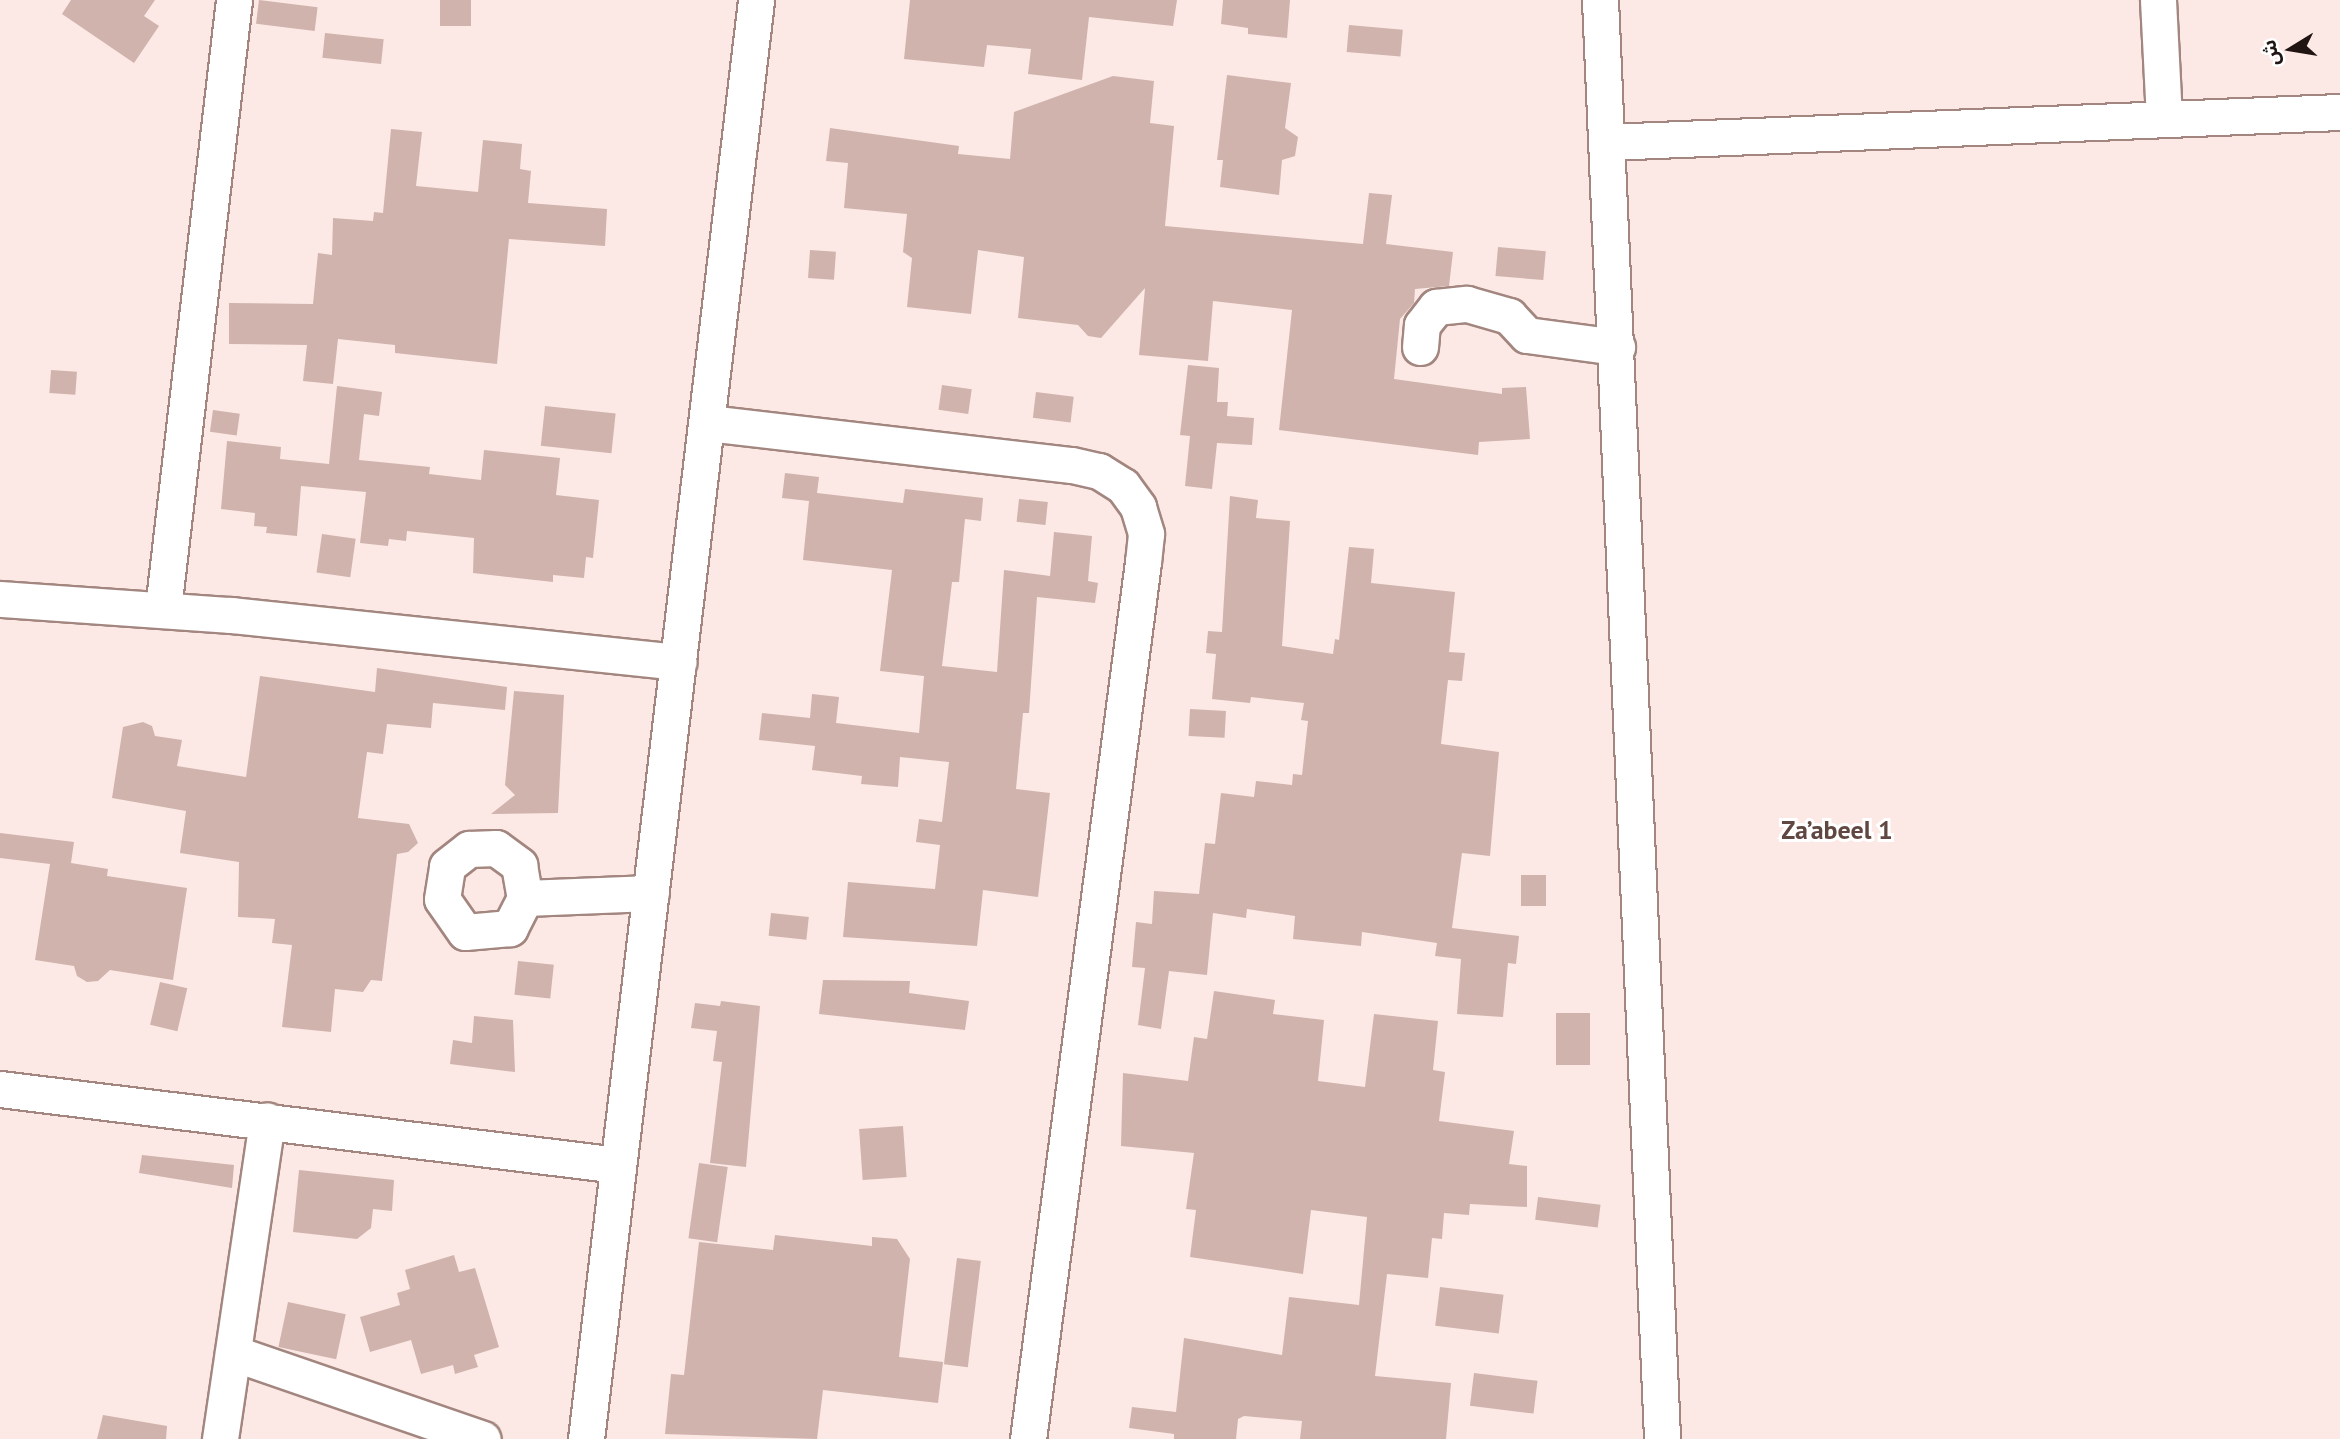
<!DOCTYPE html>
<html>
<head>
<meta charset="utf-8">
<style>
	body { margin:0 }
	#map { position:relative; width:2340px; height:1439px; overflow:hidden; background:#fce9e5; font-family:"PT Sans","Noto Sans Arabic",sans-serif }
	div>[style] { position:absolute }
	.building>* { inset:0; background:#d0b3ac; transform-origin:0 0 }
	.roads { filter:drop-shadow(2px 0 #a2867f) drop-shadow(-2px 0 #a2867f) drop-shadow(0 2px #a2867f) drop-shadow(0 -2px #a2867f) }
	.minor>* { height:35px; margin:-17.5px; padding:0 17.5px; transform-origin:17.5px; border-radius:17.5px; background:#fff }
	span { translate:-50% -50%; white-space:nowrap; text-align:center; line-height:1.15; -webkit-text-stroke:6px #fff; paint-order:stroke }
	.district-label { font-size:26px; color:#604742; font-weight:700 }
	.north { position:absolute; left:2256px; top:14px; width:70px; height:70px; -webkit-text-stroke:5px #fff; paint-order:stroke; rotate:259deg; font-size:19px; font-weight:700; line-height:28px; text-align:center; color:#201513 }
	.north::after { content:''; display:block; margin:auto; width:24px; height:32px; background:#201513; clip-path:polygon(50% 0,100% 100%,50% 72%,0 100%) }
</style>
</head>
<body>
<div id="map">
	<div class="building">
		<i style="clip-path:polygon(71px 0,155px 0,144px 16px,159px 26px,134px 63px,62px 14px)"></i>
		<i style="left:259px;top:0;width:59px;height:24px;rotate:7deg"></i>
		<i style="left:440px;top:0;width:31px;height:26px"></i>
		<i style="clip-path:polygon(910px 0,1177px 0,1173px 26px,1089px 17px,1082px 80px,1028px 74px,1031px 49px,987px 45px,984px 67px,904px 59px)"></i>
		<i style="clip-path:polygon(1223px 0,1290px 0,1287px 38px,1248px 34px,1248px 28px,1221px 24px)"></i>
		<i style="left:1349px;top:25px;width:54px;height:27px;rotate:5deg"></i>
		<i style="left:325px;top:33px;width:59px;height:25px;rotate:6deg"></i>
		<i style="clip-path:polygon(1227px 75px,1291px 83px,1285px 128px,1298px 137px,1295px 156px,1282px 160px,1279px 195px,1220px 187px,1223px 160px,1217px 160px)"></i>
		<i style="clip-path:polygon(1113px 76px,1154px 81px,1150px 123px,1174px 126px,1165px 226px,1363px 244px,1369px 193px,1392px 195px,1386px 244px,1453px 252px,1449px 286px,1415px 289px,1414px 303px,1400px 319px,1394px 379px,1502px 394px,1502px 388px,1526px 387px,1530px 439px,1479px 442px,1478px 455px,1279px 430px,1292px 310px,1213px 301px,1208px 361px,1139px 355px,1145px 288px,1101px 338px,1088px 336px,1078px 325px,1018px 318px,1024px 257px,978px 250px,971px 314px,907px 307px,912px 258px,903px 252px,907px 214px,844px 208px,848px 163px,826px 161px,830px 128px,959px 146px,958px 154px,1010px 159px,1014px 112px)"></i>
		<i style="clip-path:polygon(391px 129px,422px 132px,416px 186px,478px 192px,483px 140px,522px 144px,520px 169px,531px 171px,528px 203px,607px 209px,605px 246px,509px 239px,497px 364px,395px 353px,395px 345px,338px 339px,333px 384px,303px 381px,307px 345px,229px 344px,229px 303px,313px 304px,318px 253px,332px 255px,333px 218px,373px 221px,374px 212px,383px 213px)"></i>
		<i style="left:1498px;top:247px;width:48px;height:29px;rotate:5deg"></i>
		<i style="left:810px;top:250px;width:26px;height:28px;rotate:4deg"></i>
		<i style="clip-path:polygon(1188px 365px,1219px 368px,1217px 402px,1228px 402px,1227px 416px,1254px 418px,1252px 445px,1217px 443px,1212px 489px,1185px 486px,1190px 436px,1180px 435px)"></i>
		<i style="left:51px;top:370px;width:26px;height:23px;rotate:4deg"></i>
		<i style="left:942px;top:385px;width:30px;height:25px;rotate:8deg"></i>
		<i style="clip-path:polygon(337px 386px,382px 392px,379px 416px,364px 414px,359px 460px,430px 467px,429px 474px,481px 480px,484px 450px,560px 458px,556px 495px,599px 500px,593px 558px,586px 557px,584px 578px,553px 575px,553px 582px,473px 573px,474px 538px,407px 531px,406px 541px,389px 539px,388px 546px,360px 543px,366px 492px,301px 486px,297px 536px,266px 533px,267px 527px,254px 526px,255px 513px,221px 509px,227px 441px,281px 447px,280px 459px,329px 464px)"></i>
		<i style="left:1036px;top:392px;width:38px;height:26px;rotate:7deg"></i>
		<i style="left:545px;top:406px;width:71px;height:40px;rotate:6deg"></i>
		<i style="left:213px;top:410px;width:27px;height:22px;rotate:8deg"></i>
		<i style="clip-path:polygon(785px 473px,819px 477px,817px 493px,903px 503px,905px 489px,983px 498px,981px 521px,965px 519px,959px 582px,952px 582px,942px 666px,997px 672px,1004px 570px,1050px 576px,1054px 532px,1092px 536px,1088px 581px,1098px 583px,1095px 603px,1037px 597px,1029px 713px,1023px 713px,1016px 789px,1050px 793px,1038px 897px,983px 890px,977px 946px,843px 937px,848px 882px,935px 889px,940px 845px,916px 842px,919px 819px,942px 822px,949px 762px,900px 757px,898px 787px,861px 784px,862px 776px,812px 770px,815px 746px,759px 740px,762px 713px,810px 718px,812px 694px,839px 697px,836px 723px,919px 733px,924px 676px,880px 671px,892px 570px,803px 560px,809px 501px,782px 498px)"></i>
		<i style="clip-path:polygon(1230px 496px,1258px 500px,1256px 518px,1290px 521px,1282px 646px,1333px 654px,1335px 639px,1339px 640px,1349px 547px,1374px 549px,1371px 583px,1455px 592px,1449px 652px,1465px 653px,1462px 681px,1448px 680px,1441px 744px,1499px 752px,1490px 856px,1462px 853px,1452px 928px,1519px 936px,1516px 964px,1508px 963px,1503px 1017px,1457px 1014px,1461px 959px,1435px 956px,1437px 943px,1362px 932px,1361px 946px,1293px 939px,1295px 916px,1247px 909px,1246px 918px,1213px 913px,1207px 975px,1169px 971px,1161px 1029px,1138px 1025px,1145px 968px,1132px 967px,1136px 922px,1152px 924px,1154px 891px,1199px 894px,1205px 843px,1215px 844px,1221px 793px,1254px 797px,1256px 781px,1292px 785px,1293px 774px,1302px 775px,1308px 721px,1301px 720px,1304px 703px,1251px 697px,1250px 703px,1212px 699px,1216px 654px,1206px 653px,1208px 631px,1222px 632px)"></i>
		<i style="left:1019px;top:499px;width:29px;height:23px;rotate:6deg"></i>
		<i style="left:322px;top:534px;width:34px;height:39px;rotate:8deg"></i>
		<i style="clip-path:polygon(377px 668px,507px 687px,505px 710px,433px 703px,431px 728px,387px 724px,383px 754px,367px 752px,358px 818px,409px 824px,418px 843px,408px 852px,397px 854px,382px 981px,371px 980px,363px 992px,335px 989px,331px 1032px,282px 1027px,292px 945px,272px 943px,275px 919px,238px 917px,239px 862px,180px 853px,186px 811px,112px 798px,123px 727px,143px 722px,152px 726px,155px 736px,182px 740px,177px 766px,246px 777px,260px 676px,375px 692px)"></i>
		<i style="clip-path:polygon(514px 691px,564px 695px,558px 813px,491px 814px,515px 795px,505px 785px)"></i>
		<i style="left:1190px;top:709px;width:36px;height:27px;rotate:3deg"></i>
		<i style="clip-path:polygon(0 833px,74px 842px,71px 863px,108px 869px,107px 876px,187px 888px,173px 980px,110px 970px,98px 981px,87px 982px,77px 976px,74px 966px,35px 960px,50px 864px,0 858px)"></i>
		<i style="left:1521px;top:875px;width:25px;height:31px"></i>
		<i style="left:771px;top:913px;width:38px;height:23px;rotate:6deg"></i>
		<i style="left:518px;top:961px;width:36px;height:34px;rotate:6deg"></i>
		<i style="clip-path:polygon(823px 980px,910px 981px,909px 993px,969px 1001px,965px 1030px,819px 1014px)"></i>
		<i style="left:160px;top:982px;width:28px;height:44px;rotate:13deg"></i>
		<i style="clip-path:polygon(1214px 991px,1275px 1000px,1273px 1014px,1324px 1020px,1318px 1081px,1365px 1087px,1374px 1014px,1438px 1021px,1433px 1070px,1445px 1072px,1439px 1121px,1514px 1131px,1509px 1164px,1527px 1166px,1527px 1207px,1470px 1204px,1469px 1215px,1444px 1213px,1442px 1239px,1432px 1238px,1428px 1278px,1387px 1274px,1375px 1376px,1451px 1383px,1446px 1439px,1300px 1439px,1302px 1421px,1244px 1416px,1238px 1419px,1236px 1439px,1174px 1439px,1174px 1434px,1129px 1428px,1132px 1407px,1176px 1412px,1184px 1338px,1282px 1355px,1289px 1297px,1359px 1305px,1367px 1217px,1311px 1210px,1303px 1274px,1190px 1257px,1196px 1210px,1186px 1209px,1194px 1153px,1121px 1146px,1123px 1073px,1188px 1081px,1194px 1037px,1207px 1039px)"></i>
		<i style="clip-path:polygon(721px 1001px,760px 1006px,746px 1167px,710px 1163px,722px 1062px,713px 1061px,717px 1031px,691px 1028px,695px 1003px,720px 1006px)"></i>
		<i style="left:1556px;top:1013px;width:34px;height:52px"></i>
		<i style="clip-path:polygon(474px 1016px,513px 1020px,515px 1072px,450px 1064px,453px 1040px,472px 1043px)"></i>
		<i style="left:903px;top:1126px;width:51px;height:44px;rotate:86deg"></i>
		<i style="clip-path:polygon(142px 1155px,234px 1165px,232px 1188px,139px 1173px)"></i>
		<i style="left:699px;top:1163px;width:29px;height:76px;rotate:8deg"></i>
		<i style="clip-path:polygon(299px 1170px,394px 1180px,392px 1211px,373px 1209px,371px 1228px,357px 1239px,293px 1232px)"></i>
		<i style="left:1538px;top:1197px;width:63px;height:23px;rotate:7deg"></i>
		<i style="clip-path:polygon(775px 1235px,872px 1246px,872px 1237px,897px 1239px,910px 1259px,899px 1357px,943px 1362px,938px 1403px,823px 1390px,817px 1439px,665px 1434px,671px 1374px,684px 1375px,699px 1242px,773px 1250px)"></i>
		<i style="clip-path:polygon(454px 1255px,459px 1272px,475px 1268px,499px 1347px,474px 1355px,478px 1367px,455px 1374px,453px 1365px,421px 1374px,411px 1340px,370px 1352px,360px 1317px,400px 1305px,397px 1293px,410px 1289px,405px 1270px)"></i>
		<i style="left:957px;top:1258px;width:24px;height:107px;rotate:7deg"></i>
		<i style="left:1440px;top:1287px;width:64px;height:39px;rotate:7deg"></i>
		<i style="left:288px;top:1302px;width:59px;height:46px;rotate:12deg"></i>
		<i style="left:1474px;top:1373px;width:64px;height:33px;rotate:7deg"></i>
		<i style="clip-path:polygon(103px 1415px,167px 1426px,166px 1439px,97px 1439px)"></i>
	</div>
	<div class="roads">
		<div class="minor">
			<i style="left:1600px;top:0;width:1440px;rotate:87.53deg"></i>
			<i style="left:2158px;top:0;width:117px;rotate:87.1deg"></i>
			<i style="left:1608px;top:142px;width:733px;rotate:-2.35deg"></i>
			<i style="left:1420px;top:347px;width:22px;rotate:-85deg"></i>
			<i style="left:1422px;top:325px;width:23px;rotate:-52deg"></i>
			<i style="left:1436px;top:307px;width:31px;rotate:-6deg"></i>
			<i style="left:1467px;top:304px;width:44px;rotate:15.9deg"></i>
			<i style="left:1509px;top:316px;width:26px;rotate:47deg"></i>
			<i style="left:1527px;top:335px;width:91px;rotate:7.6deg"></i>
			<i style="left:708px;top:423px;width:366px;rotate:6.6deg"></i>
			<i style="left:1072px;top:465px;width:28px;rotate:13deg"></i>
			<i style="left:1099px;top:471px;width:28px;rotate:32deg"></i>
			<i style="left:1123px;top:486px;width:26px;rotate:54deg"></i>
			<i style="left:1138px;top:507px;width:28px;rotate:73deg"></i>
			<i style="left:1146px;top:534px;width:28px;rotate:96deg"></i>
			<i style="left:1143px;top:562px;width:885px;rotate:97.47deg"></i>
			<i style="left:0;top:599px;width:232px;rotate:4deg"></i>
			<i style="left:231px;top:615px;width:450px;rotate:6deg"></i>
			<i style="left:163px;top:609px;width:613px;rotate:-83.35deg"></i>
			<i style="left:525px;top:898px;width:34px;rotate:117deg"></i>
			<i style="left:510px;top:928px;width:45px;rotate:174.9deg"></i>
			<i style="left:465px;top:932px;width:40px;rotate:-124.9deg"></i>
			<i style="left:442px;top:899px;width:33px;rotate:-81deg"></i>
			<i style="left:447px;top:866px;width:28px;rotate:-38deg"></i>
			<i style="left:469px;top:849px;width:27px;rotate:-2deg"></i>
			<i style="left:496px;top:848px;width:29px;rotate:36deg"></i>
			<i style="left:519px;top:865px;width:34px;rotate:80deg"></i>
			<i style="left:525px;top:898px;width:126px;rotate:-2.3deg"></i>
			<i style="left:0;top:1089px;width:623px;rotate:7.01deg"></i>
			<i style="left:233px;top:1353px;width:264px;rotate:19deg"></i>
			<i style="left:220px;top:1439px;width:322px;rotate:-81.6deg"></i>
			<i style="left:586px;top:1439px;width:1449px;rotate:-83.26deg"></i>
		</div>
	</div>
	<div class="district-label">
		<span style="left:1837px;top:830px">Za’abeel 1</span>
	</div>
	<div class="north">ش</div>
</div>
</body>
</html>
